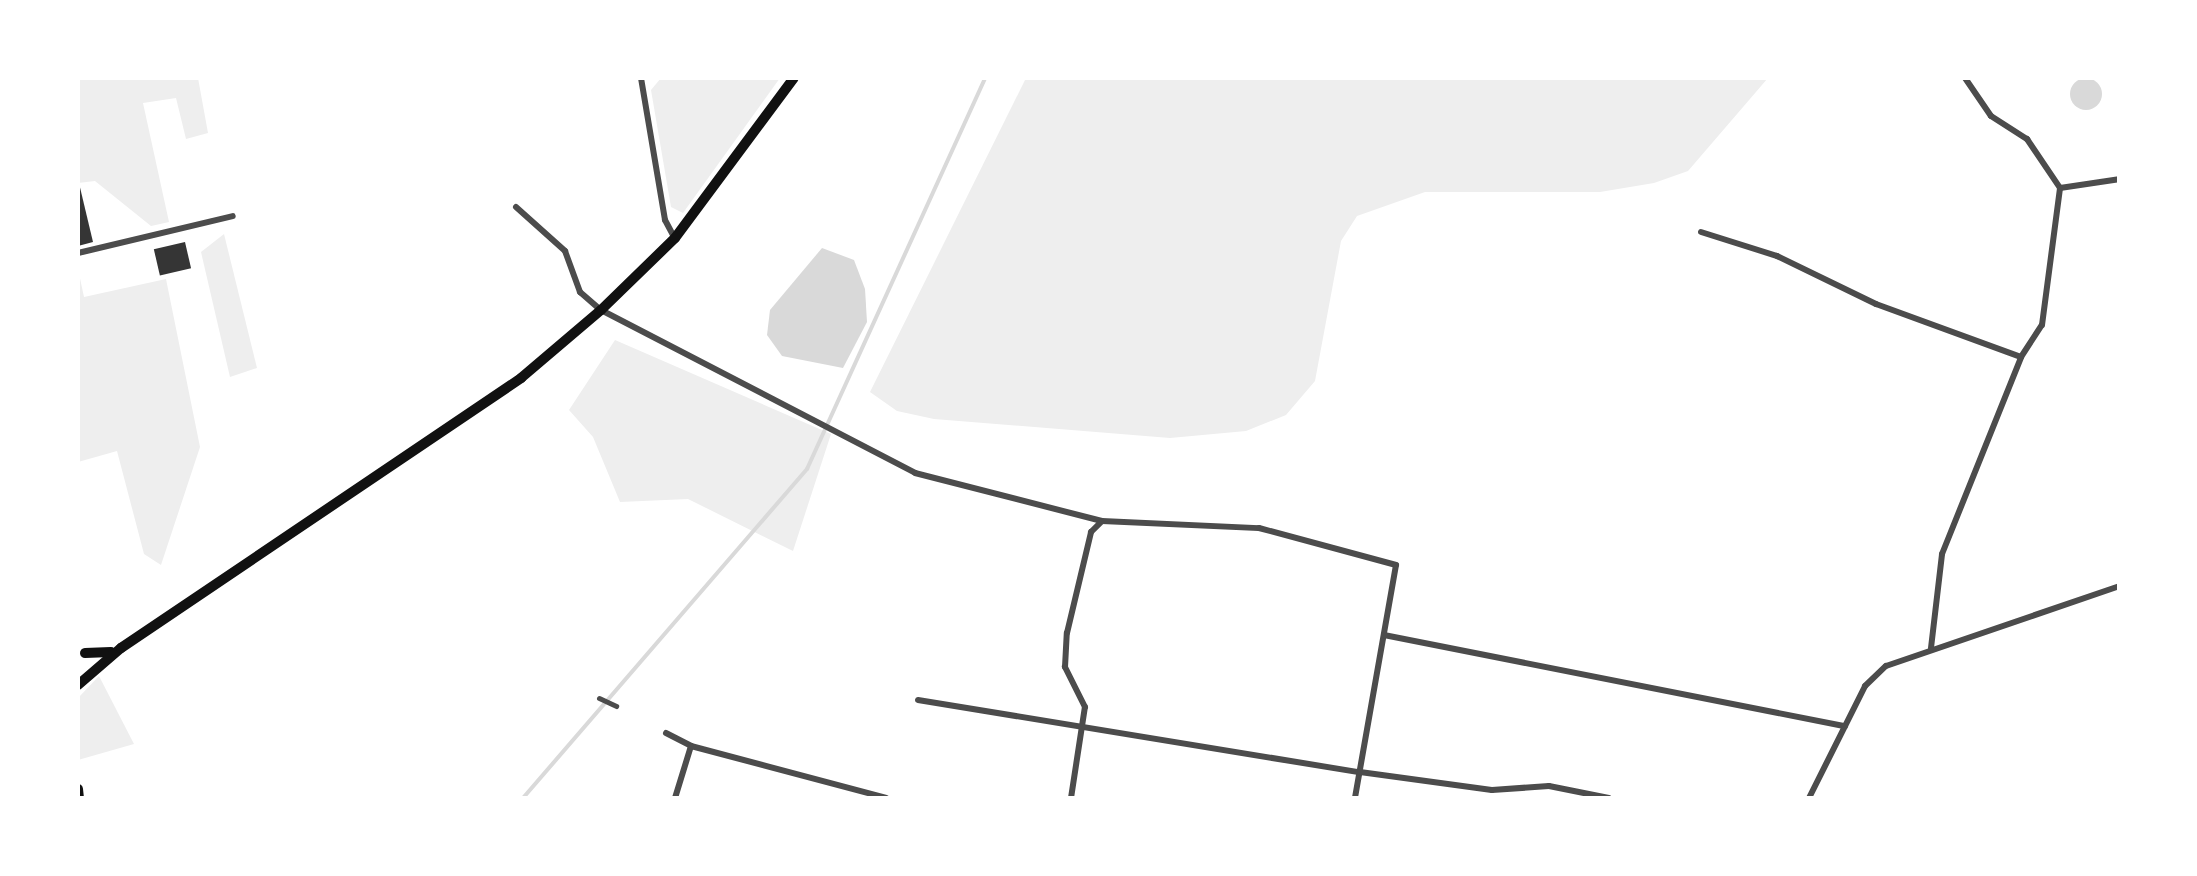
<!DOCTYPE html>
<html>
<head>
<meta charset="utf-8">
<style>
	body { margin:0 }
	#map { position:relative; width:2197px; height:876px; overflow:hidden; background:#fff; font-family:Mulish,sans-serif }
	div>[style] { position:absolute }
	.green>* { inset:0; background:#eee }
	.water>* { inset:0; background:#d9d9d9 }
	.round { border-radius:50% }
	.stream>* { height:4px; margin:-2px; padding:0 2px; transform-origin:2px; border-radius:2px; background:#d9d9d9 }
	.building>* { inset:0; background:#353535; transform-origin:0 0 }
	.pedestrian>* { height:5px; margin:-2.5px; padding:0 2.5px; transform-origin:2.5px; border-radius:2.5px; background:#4c4c4c }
	.minor>* { height:6px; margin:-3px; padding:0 3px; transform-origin:3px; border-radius:3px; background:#4c4c4c }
	.primary>* { height:10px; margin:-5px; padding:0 5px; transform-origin:5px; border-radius:5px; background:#111 }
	span { translate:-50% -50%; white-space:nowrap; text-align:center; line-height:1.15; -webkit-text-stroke:8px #fff; paint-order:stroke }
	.frame { position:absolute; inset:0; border:80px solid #fff; pointer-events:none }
</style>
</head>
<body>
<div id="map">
	<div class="green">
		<i style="clip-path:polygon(78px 78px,198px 78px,208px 133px,186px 139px,176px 98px,143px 103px,169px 222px,151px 226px,95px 181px,78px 183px)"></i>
		<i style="clip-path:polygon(661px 78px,780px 78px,683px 213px,671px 207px,651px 90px)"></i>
		<i style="clip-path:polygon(1026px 78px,1768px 78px,1688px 171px,1654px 183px,1600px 192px,1425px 192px,1357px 216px,1341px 241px,1315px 381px,1286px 415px,1246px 431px,1170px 438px,934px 419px,897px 411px,870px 392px)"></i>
		<i style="clip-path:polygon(224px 234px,257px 368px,230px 377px,201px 252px)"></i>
		<i style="clip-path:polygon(78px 269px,84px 297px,166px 279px,200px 447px,161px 565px,144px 554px,117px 451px,78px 462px)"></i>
		<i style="clip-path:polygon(615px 340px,831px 434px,793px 551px,688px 499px,620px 502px,593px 437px,569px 410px)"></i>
		<i style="clip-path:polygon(99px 676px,134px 744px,78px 760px,78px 698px)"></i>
	</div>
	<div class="water">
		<i class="round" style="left:2070px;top:78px;width:32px;height:32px"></i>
		<i style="clip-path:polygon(822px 248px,854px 260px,865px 289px,867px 322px,843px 368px,782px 356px,767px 335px,770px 310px)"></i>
	</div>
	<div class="stream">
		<i style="left:523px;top:798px;width:435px;rotate:-49.2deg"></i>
		<i style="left:807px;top:469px;width:430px;rotate:-65.5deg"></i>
	</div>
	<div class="building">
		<i style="clip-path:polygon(78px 179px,93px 242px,78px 246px)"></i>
		<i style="left:185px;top:242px;width:27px;height:32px;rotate:77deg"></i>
	</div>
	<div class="pedestrian">
		<i style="left:599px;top:698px;width:19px;rotate:25deg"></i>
	</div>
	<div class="minor">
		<i style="left:641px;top:78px;width:144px;rotate:80.4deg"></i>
		<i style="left:665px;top:220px;width:19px;rotate:62deg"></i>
		<i style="left:1965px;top:78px;width:46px;rotate:55.6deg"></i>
		<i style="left:1991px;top:116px;width:43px;rotate:32.6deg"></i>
		<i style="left:2027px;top:139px;width:59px;rotate:56deg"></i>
		<i style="left:2060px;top:188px;width:61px;rotate:-8.5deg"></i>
		<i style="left:516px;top:207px;width:66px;rotate:41.9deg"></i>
		<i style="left:565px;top:251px;width:44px;rotate:69.9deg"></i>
		<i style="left:580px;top:292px;width:28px;rotate:41deg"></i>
		<i style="left:601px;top:310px;width:354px;rotate:27.4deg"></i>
		<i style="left:915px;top:473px;width:193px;rotate:14.4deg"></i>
		<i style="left:1102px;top:521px;width:157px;rotate:2.6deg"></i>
		<i style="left:1259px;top:528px;width:142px;rotate:15.1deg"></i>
		<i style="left:1396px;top:565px;width:237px;rotate:100deg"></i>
		<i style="left:1701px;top:232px;width:80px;rotate:17.5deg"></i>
		<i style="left:1777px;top:256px;width:110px;rotate:25.9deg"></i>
		<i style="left:1876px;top:304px;width:154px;rotate:20.1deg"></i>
		<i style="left:78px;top:253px;width:159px;rotate:-13.4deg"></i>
		<i style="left:1384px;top:635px;width:470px;rotate:11.2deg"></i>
		<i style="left:1931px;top:648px;width:95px;rotate:-83.3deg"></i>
		<i style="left:1942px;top:554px;width:212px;rotate:-68.1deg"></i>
		<i style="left:2021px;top:357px;width:38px;rotate:-57deg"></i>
		<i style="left:2042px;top:325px;width:138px;rotate:-82.5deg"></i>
		<i style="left:918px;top:700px;width:448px;rotate:9.3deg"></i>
		<i style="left:1360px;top:772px;width:133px;rotate:7.8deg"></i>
		<i style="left:1492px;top:790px;width:57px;rotate:-4deg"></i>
		<i style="left:1549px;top:786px;width:61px;rotate:11.3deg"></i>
		<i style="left:666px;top:733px;width:28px;rotate:27deg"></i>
		<i style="left:691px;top:746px;width:202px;rotate:14.9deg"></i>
		<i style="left:675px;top:798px;width:54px;rotate:-72.9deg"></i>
		<i style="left:1071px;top:798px;width:92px;rotate:-81.3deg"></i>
		<i style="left:1085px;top:707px;width:45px;rotate:-116.6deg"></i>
		<i style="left:1065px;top:667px;width:34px;rotate:-87deg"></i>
		<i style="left:1067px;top:633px;width:104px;rotate:-76.6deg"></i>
		<i style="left:1091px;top:532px;width:14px;rotate:-45deg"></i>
		<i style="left:1809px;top:798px;width:125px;rotate:-63.4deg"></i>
		<i style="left:1865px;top:686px;width:29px;rotate:-44deg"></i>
		<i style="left:1886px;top:666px;width:247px;rotate:-18.9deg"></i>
	</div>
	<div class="primary">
		<i style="left:85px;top:653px;width:26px;rotate:-2deg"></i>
		<i style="left:78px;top:685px;width:57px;rotate:-40.7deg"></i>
		<i style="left:121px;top:648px;width:483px;rotate:-34deg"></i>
		<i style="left:521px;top:378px;width:105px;rotate:-40.4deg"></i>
		<i style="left:601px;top:310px;width:103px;rotate:-44.2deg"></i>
		<i style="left:675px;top:238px;width:199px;rotate:-53.4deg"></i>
		<i style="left:78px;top:789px;width:9px;rotate:84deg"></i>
	</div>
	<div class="frame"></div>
</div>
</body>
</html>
